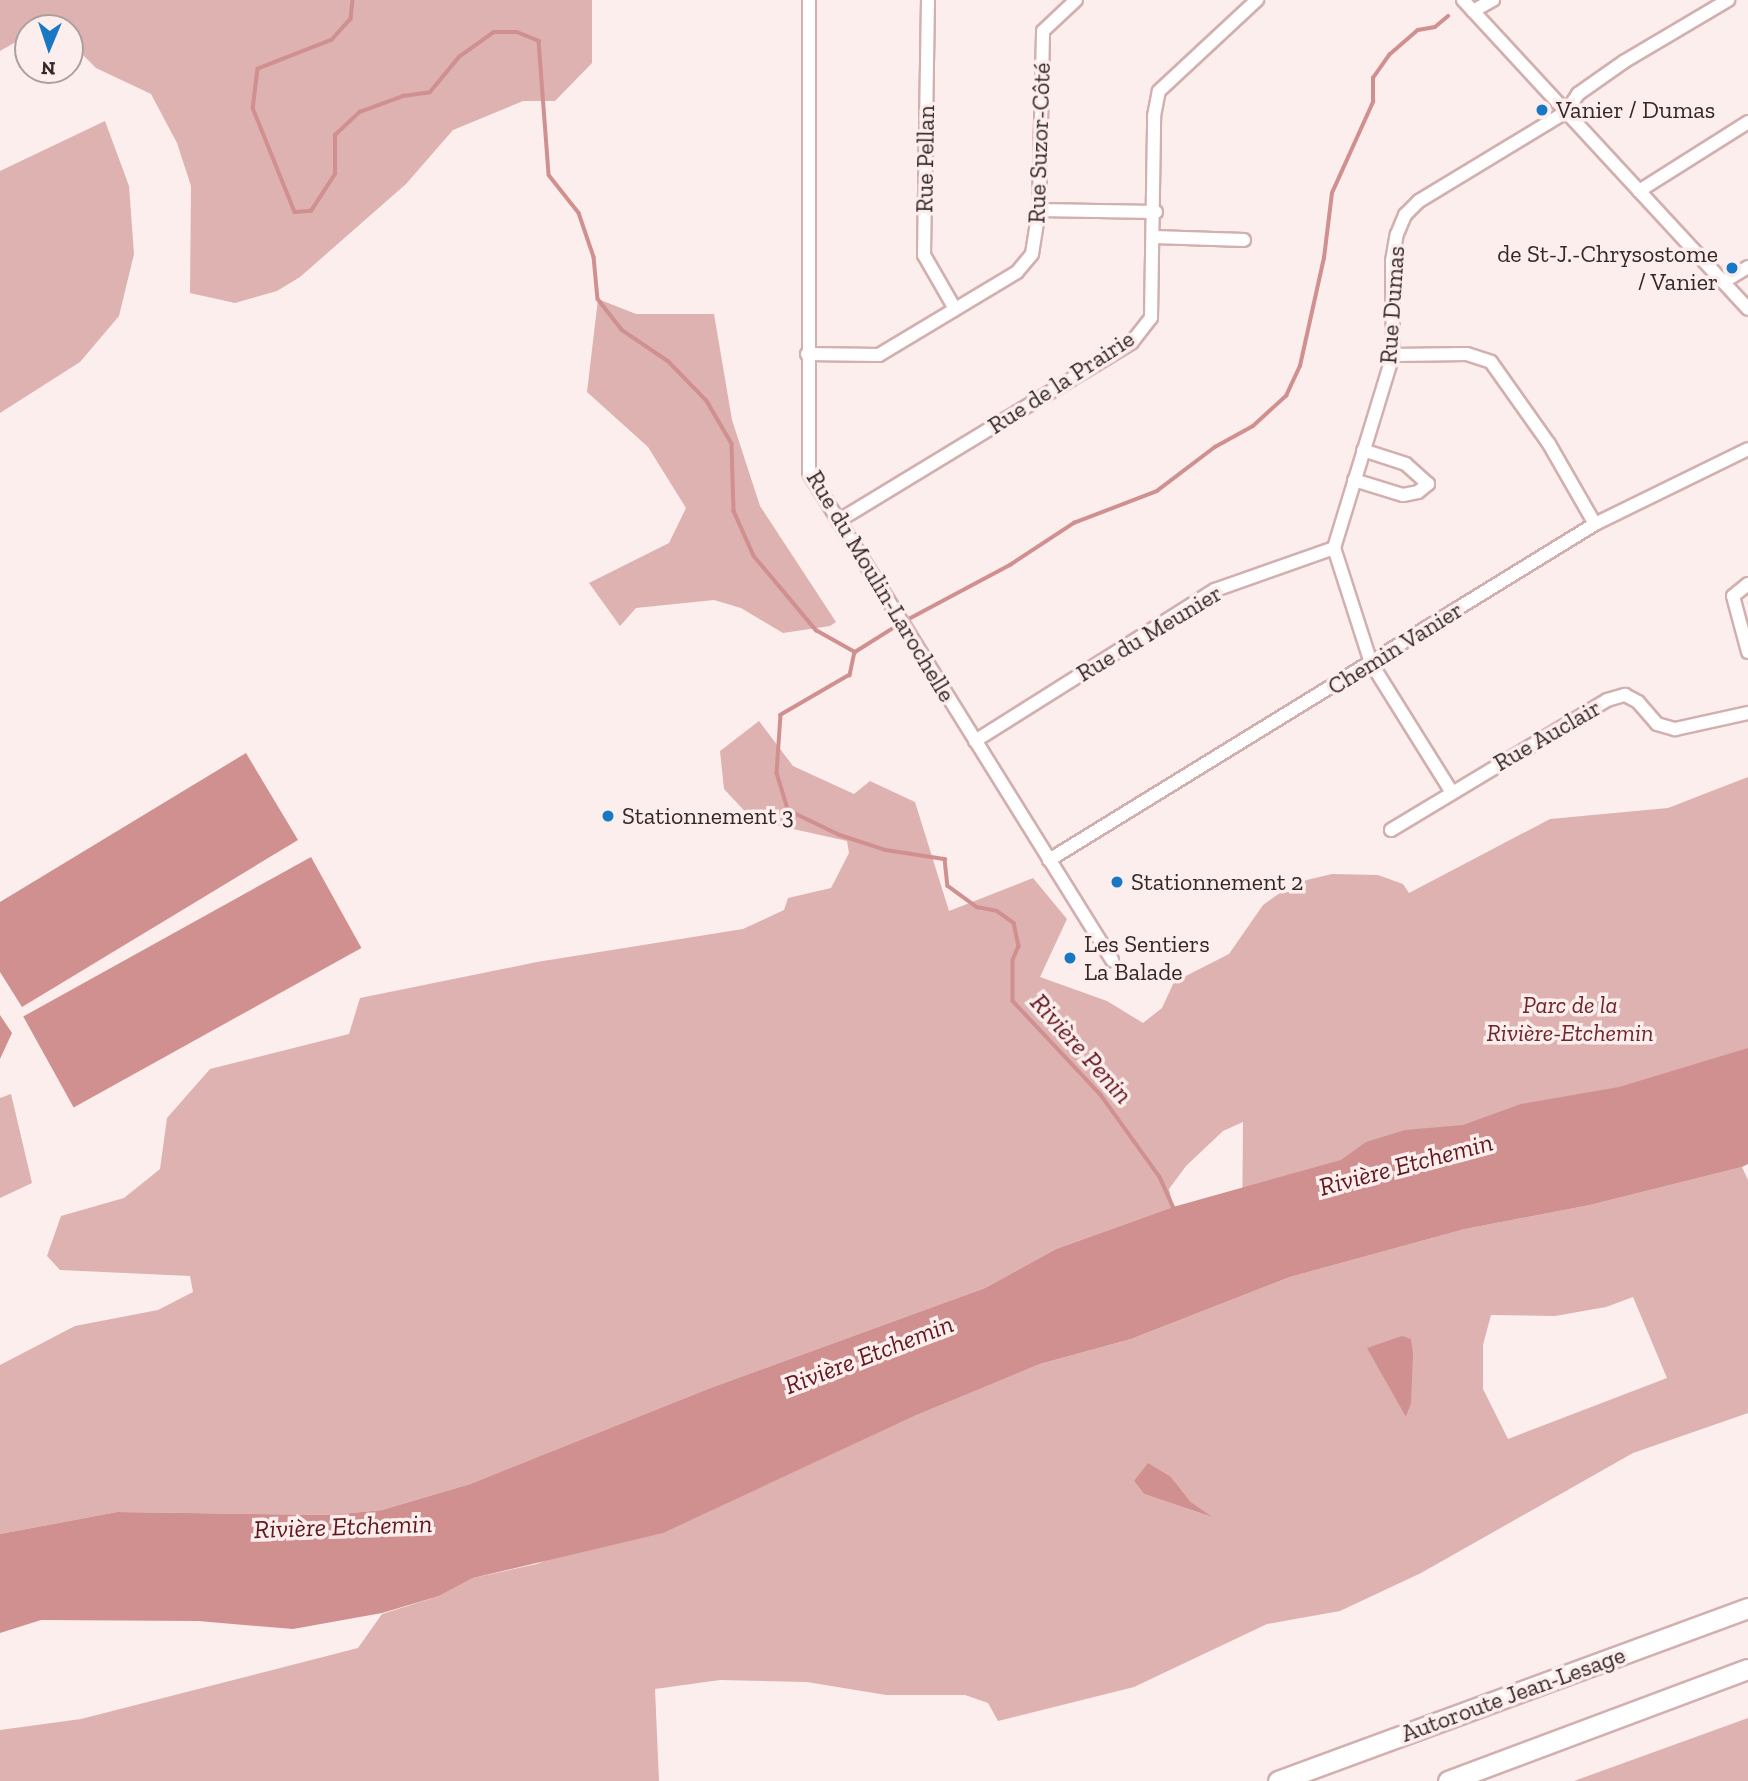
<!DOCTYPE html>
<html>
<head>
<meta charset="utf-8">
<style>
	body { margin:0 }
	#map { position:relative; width:1748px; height:1781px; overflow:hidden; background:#fceeed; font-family:"Zilla Slab",serif }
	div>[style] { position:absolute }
	.green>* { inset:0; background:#ddb2b0 }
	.water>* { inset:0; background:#d0908f; transform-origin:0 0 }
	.stream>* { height:3.5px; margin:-1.75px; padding:0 1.75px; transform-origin:1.75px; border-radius:1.75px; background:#d0908f }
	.roads { filter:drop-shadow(2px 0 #d2b0af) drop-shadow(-2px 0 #d2b0af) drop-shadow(0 2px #d2b0af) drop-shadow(0 -2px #d2b0af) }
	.minor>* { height:12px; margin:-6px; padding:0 6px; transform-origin:6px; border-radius:6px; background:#fff }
	.highway>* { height:19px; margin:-9.5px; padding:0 9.5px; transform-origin:9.5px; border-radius:9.5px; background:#fff }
	.dots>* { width:19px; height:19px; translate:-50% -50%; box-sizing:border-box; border:4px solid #fceeed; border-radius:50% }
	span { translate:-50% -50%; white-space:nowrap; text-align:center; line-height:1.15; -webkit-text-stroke:7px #fceeed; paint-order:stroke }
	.poi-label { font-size:24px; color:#362828 }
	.left { translate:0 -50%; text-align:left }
	.right { translate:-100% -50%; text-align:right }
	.street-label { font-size:24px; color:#362828 }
	.park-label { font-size:24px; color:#71252a; font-style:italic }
	.water-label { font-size:26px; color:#62161d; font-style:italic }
	.north { position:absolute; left:14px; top:14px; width:70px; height:70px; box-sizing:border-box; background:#fceeed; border:2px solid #ad9f9e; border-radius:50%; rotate:182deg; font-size:19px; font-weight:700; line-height:28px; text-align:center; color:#362828 }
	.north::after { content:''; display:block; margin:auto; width:24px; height:32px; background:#1978c4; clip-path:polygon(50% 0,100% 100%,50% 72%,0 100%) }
</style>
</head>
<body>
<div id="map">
	<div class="green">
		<i style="clip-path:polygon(0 0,592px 0,592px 63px,555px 101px,523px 101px,453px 130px,406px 184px,300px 277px,277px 291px,235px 303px,190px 293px,191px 186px,177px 143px,151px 94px,96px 68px,70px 42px,70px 28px,28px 28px,28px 35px,0 51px)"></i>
		<i style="clip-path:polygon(105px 121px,129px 186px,134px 254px,119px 316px,80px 362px,0 413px,0 171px)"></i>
		<i style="clip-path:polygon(598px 299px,636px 314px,714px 314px,732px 420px,760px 506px,836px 622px,830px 626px,783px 633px,741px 608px,714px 600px,636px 608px,620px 626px,589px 583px,669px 543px,686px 508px,648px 447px,587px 392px)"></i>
		<i style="clip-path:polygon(759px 721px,793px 766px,854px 794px,870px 781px,915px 802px,949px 911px,1033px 878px,1067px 919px,1040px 977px,1107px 1001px,1143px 1023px,1162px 1008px,1174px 982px,1229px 954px,1263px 905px,1294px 883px,1332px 874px,1378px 875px,1403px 884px,1409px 893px,1550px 819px,1668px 808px,1748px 777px,1748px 1106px,1242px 1237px,1243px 1122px,1223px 1131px,1186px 1166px,1169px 1189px,1173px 1207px,1056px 1249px,985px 1288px,713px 1387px,470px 1484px,382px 1510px,331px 1515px,117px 1512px,0 1534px,0 1365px,75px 1326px,158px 1310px,193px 1292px,190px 1276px,60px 1270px,47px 1256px,61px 1216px,124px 1198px,160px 1169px,167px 1118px,210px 1069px,349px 1034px,360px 998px,537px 962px,743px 929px,784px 910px,788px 898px,831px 888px,849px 853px,847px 841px,753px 820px,724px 789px,720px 751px)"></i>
		<i style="clip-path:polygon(11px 1094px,32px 1183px,0 1198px,0 1098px)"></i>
		<i style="clip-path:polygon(evenodd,1742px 1167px,1748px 1180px,1748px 1413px,1633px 1453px,1421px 1573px,1340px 1611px,1267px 1624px,1134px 1687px,998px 1721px,988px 1703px,965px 1695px,886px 1695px,807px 1682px,720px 1680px,655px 1689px,659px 1781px,0 1781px,0 1730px,81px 1719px,358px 1648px,382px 1614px,439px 1596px,473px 1578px,537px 1564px,1040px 1364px,1131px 1339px,1290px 1277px,1465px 1229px,1590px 1205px,1742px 1167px,1633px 1297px,1667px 1378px,1508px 1439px,1483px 1389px,1483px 1345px,1491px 1315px,1555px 1316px,1606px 1307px,1633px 1297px,1742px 1167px,1410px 1339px,1411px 1404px,1406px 1417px,1410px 1339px,1742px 1167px,1171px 1477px,1191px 1502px,1209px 1516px,1144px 1494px,1134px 1481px,1171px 1477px)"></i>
		<i style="clip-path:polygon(1748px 1718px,1748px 1781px,1574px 1781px)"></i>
	</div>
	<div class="water">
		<i style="clip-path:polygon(246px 753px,298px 840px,22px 1007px,0 972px,0 902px)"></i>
		<i style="left:311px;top:857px;width:104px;height:329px;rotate:61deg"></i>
		<i style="clip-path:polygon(0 1015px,12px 1033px,0 1059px)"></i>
		<i style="clip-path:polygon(1748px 1048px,1748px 1164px,1742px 1167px,1590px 1205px,1465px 1229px,1290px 1277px,1131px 1339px,1040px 1364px,916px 1415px,663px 1533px,473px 1578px,439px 1596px,382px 1613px,293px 1629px,198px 1621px,41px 1620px,0 1633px,0 1534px,117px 1512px,331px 1515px,382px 1510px,470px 1484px,713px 1387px,985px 1288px,1056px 1249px,1173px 1207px,1341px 1160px,1366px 1142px,1405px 1130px,1463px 1125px,1521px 1104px,1619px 1087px)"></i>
		<i style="clip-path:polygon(1402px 1336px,1411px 1339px,1413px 1354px,1411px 1404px,1406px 1417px,1367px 1348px)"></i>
		<i style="clip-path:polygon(1148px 1463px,1171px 1477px,1191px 1502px,1212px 1517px,1144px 1494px,1134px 1481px)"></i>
	</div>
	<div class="stream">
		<i style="left:353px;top:0;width:19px;rotate:96deg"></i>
		<i style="left:351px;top:19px;width:28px;rotate:132deg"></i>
		<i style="left:332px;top:40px;width:79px;rotate:158.6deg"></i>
		<i style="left:258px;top:69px;width:39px;rotate:97deg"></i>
		<i style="left:253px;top:108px;width:112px;rotate:68deg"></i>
		<i style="left:295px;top:212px;width:16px;rotate:-4deg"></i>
		<i style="left:311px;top:211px;width:44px;rotate:-57deg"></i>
		<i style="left:335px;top:174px;width:39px;rotate:-90deg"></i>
		<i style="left:335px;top:135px;width:34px;rotate:-43deg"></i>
		<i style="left:360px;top:112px;width:46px;rotate:-20.4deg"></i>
		<i style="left:403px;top:96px;width:27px;rotate:-8deg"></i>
		<i style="left:430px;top:92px;width:45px;rotate:-50.4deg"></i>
		<i style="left:459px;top:57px;width:43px;rotate:-35.5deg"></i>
		<i style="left:494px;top:32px;width:23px"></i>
		<i style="left:517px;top:32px;width:24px;rotate:22deg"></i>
		<i style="left:539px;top:41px;width:134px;rotate:85.7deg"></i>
		<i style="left:549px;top:175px;width:48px;rotate:51.7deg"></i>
		<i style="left:579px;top:213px;width:46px;rotate:71.2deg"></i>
		<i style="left:594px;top:257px;width:42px;rotate:84.6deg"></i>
		<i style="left:598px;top:299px;width:39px;rotate:52deg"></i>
		<i style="left:622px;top:330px;width:55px;rotate:34deg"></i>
		<i style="left:668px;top:361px;width:56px;rotate:45.7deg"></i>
		<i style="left:707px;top:401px;width:50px;rotate:59.8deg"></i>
		<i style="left:732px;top:444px;width:67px;rotate:88.3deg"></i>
		<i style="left:734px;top:511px;width:49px;rotate:66deg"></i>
		<i style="left:754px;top:556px;width:97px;rotate:50deg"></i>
		<i style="left:816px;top:630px;width:45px;rotate:29.4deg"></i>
		<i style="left:855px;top:652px;width:24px;rotate:102deg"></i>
		<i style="left:850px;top:675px;width:80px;rotate:149.9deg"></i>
		<i style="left:781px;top:715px;width:58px;rotate:93.9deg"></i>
		<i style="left:777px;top:773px;width:39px;rotate:73deg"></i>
		<i style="left:788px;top:810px;width:58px;rotate:25.7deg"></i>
		<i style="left:840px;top:835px;width:48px;rotate:18.1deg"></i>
		<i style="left:886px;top:850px;width:60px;rotate:8.7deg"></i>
		<i style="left:945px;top:859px;width:27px;rotate:84deg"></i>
		<i style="left:948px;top:886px;width:36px;rotate:36deg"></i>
		<i style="left:977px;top:907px;width:20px;rotate:11deg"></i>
		<i style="left:997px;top:911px;width:21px;rotate:35deg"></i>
		<i style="left:1014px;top:923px;width:24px;rotate:78deg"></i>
		<i style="left:1019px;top:946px;width:15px;rotate:113deg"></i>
		<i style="left:1013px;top:960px;width:41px;rotate:90deg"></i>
		<i style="left:1013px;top:1001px;width:129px;rotate:46.9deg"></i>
		<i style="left:1101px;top:1095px;width:101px;rotate:54.3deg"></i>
		<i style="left:1160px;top:1177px;width:34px;rotate:66deg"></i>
		<i style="left:905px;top:621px;width:119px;rotate:-28.1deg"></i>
		<i style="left:1010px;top:565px;width:77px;rotate:-33.3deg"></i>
		<i style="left:1074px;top:523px;width:89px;rotate:-21.1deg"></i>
		<i style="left:1157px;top:491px;width:73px;rotate:-37.2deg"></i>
		<i style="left:1215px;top:447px;width:43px;rotate:-28.9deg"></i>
		<i style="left:1253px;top:426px;width:45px;rotate:-42.3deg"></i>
		<i style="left:1286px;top:396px;width:33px;rotate:-65deg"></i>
		<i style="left:1300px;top:366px;width:111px;rotate:-77.5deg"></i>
		<i style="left:1324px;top:258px;width:65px;rotate:-83deg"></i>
		<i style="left:1332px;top:193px;width:100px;rotate:-65.7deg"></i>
		<i style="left:1373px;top:102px;width:24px;rotate:-90deg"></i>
		<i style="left:1373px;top:78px;width:28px;rotate:-55deg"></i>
		<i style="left:1389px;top:55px;width:38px;rotate:-41deg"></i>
		<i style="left:1418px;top:30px;width:17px;rotate:-10deg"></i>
		<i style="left:1435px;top:27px;width:17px;rotate:-40deg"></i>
		<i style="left:855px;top:652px;width:51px;rotate:-32.1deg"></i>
	</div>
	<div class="roads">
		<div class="minor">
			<i style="left:809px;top:0;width:473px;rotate:90deg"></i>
			<i style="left:809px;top:473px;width:574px;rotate:58.11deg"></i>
			<i style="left:928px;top:0;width:255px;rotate:90.9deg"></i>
			<i style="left:924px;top:255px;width:62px;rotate:60.1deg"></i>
			<i style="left:1463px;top:0;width:420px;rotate:47.3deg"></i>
			<i style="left:1473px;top:11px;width:23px;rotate:-29deg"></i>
			<i style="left:1639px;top:191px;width:129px;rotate:-32.3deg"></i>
			<i style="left:1039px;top:210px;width:117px;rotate:1deg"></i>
			<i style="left:1154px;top:237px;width:90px;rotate:1.9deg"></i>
			<i style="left:1723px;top:282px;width:29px;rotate:-31deg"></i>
			<i style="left:807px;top:354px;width:72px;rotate:0.8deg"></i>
			<i style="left:879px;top:355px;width:161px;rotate:-31deg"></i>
			<i style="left:1017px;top:272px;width:23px;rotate:-50deg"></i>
			<i style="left:1032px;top:254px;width:45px;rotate:-81deg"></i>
			<i style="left:1039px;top:210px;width:179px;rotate:-88.7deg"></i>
			<i style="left:1043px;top:31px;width:45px;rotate:-43.2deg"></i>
			<i style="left:1393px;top:355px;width:74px;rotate:-0.8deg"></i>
			<i style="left:1467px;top:354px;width:25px;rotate:18deg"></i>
			<i style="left:1491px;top:362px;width:100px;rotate:54.7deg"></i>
			<i style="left:1549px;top:444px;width:92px;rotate:60.1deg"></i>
			<i style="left:1354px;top:480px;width:51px;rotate:17deg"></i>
			<i style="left:1403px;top:495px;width:15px;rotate:-11deg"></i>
			<i style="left:1418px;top:492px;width:13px;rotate:-39deg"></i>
			<i style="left:1428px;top:484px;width:30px;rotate:-138deg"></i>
			<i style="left:1406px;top:464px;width:45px;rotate:-162deg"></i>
			<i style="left:838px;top:521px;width:344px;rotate:-31.3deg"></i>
			<i style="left:1132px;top:342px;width:31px;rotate:-52deg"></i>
			<i style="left:1151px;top:318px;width:202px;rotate:-89.1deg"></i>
			<i style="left:1154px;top:116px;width:25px;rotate:-79deg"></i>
			<i style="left:1159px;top:91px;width:134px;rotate:-42.9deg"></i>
			<i style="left:1748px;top:584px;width:19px;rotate:141deg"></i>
			<i style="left:1733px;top:596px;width:58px;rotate:75deg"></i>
			<i style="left:975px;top:741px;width:284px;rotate:-32.2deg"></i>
			<i style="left:1215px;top:590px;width:126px;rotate:-19.4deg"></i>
			<i style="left:1451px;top:791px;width:151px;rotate:-122deg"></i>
			<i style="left:1371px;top:663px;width:121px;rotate:-107.8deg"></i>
			<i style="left:1334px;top:548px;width:202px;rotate:-73deg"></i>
			<i style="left:1393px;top:355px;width:94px;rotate:-90.6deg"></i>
			<i style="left:1392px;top:261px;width:27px;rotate:-80deg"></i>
			<i style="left:1397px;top:234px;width:21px;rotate:-67deg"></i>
			<i style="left:1405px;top:215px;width:20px;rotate:-45deg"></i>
			<i style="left:1419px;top:201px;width:172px;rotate:-31.2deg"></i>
			<i style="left:1566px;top:112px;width:22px;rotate:-56deg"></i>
			<i style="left:1578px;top:94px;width:57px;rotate:-35.1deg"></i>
			<i style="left:1625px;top:61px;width:120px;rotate:-30.6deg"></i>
			<i style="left:1391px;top:830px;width:252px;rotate:-31deg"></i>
			<i style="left:1607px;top:700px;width:19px;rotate:-16deg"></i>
			<i style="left:1625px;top:695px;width:15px;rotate:28deg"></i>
			<i style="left:1638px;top:702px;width:29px;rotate:49deg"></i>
			<i style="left:1657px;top:724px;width:19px;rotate:16deg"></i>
			<i style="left:1675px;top:729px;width:75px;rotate:-12.4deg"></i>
			<i style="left:1049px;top:860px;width:641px;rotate:-31.61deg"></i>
			<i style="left:1595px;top:524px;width:170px;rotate:-26.1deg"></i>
		</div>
		<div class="highway">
			<i style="left:1278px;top:1781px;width:501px;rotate:-20.21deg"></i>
			<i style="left:1448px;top:1781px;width:320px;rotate:-20.5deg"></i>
		</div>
	</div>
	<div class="dots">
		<i style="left:1542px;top:110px;background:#1978c4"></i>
		<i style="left:1732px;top:268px;background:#1978c4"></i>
		<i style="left:608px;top:816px;background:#1978c4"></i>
		<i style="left:1117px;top:882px;background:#1978c4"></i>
		<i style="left:1070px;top:958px;background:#1978c4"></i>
	</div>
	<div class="poi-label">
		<span class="left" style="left:1556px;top:110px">Vanier / Dumas</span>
		<span class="right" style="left:1718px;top:268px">de St-J.-Chrysostome<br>/ Vanier</span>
		<span class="left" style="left:622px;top:816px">Stationnement 3</span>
		<span class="left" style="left:1131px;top:882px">Stationnement 2</span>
		<span class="left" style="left:1084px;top:958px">Les Sentiers<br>La Balade</span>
	</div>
	<div class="street-label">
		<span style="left:1039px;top:143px;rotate:-88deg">Rue Suzor-Côté</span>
		<span style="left:925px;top:159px;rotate:-89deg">Rue Pellan</span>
		<span style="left:1392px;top:305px;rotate:-86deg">Rue Dumas</span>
		<span style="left:1061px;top:382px;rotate:-33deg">Rue de la Prairie</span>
		<span style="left:881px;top:586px;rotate:59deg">Rue du Moulin-Larochelle</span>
		<span style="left:1149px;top:633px;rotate:-31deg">Rue du Meunier</span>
		<span style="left:1395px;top:648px;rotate:-32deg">Chemin Vanier</span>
		<span style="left:1547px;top:735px;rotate:-30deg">Rue Auclair</span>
		<span style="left:1513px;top:1694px;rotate:-20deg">Autoroute Jean-Lesage</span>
	</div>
	<div class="park-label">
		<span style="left:1570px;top:1019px">Parc de la<br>Rivière-Etchemin</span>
	</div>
	<div class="water-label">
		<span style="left:1081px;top:1049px;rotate:48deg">Rivière Penin</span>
		<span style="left:1406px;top:1165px;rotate:-15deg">Rivière Etchemin</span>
		<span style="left:869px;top:1355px;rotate:-21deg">Rivière Etchemin</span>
		<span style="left:343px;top:1527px;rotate:-2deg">Rivière Etchemin</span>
	</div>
	<div class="north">N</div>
</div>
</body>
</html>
